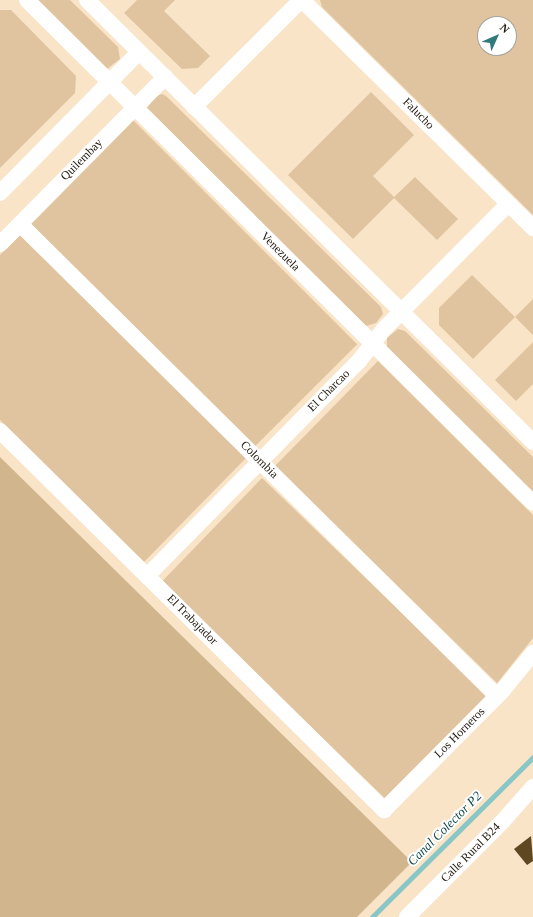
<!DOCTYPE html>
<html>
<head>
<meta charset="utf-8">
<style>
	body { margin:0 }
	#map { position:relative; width:533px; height:917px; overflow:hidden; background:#f9e4c8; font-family:Georgia,serif }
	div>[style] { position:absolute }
	.green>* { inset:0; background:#dfc49f; transform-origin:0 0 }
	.forest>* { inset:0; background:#d1b58d }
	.stream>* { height:5px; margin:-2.5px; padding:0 2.5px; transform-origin:2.5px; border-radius:2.5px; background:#89c6c6 }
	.building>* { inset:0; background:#5f4722 }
	.minor>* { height:16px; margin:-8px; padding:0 8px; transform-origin:8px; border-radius:8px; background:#fff }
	span { translate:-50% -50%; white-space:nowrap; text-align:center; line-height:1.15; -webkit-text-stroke:4px #fff; paint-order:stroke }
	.street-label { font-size:12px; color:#20190f }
	.water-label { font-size:13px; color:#134a4b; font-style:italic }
	.north { position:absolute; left:477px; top:16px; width:40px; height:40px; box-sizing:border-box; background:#fff; border:1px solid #a6a39f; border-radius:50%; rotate:45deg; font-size:11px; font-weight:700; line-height:16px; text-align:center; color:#20190f }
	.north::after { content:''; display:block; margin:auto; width:14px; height:18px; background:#307a7b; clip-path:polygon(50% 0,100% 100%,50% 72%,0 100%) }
</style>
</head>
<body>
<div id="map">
	<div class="green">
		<i style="clip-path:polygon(35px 0,70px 0,118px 47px,120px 59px,107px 69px)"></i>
		<i style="clip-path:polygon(137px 0,175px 0,164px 11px,210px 56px,198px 68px,182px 69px,124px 13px)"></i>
		<i style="clip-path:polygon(evenodd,320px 0,533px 0,533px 215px,322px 7px,320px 0,485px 24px,509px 24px,509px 48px,485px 48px,485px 24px)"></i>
		<i style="clip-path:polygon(0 10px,11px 10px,76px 76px,75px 93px,0 168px)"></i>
		<i style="clip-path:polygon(371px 92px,414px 135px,373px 176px,394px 197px,415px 177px,458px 219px,437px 240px,394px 198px,353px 239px,288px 175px)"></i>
		<i style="clip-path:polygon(162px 94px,166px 96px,381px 307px,383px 314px,376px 323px,366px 326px,147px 108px,156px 96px)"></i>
		<i style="left:133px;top:120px;width:317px;height:146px;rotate:45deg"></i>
		<i style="clip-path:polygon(20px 235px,246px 458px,144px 562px,0 420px,0 255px)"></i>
		<i style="clip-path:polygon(472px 275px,515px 317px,533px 299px,533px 335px,515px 317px,473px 359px,439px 325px,439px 308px)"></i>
		<i style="clip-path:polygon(398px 329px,405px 331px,533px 457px,533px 493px,387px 348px,387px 338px)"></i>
		<i style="clip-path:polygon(533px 342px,533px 384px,516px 401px,495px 380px)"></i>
		<i style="clip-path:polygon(378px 361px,533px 515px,533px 638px,497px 683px,275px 466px)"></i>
		<i style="left:262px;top:478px;width:314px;height:145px;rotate:44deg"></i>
	</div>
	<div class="forest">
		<i style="clip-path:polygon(0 457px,412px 862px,357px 917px,0 917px)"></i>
	</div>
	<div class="stream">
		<i style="left:372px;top:917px;width:227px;rotate:-44.8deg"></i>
	</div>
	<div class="building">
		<i style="clip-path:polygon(531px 836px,533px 861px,527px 865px,514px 849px)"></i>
	</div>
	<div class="minor">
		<i style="left:27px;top:0;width:713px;rotate:44.83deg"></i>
		<i style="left:87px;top:0;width:628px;rotate:44.74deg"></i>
		<i style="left:302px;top:0;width:325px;rotate:44.6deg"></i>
		<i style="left:194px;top:107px;width:151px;rotate:-45deg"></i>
		<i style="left:0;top:193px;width:198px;rotate:-45.4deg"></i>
		<i style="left:20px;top:224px;width:671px;rotate:44.7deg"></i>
		<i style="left:0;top:244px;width:235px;rotate:-45.3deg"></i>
		<i style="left:0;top:431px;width:540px;rotate:44.62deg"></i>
		<i style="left:384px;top:810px;width:169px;rotate:-45.2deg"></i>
		<i style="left:503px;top:690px;width:48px;rotate:-51deg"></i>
		<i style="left:147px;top:576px;width:302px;rotate:-45.4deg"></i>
		<i style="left:359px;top:361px;width:41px;rotate:-52deg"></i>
		<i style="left:384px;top:329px;width:176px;rotate:-45.2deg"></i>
		<i style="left:407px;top:917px;width:134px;rotate:-45deg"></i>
		<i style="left:502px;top:822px;width:47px;rotate:-48.5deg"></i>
	</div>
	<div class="street-label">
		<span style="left:418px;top:114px;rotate:45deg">Falucho</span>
		<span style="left:82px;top:160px;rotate:-45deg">Quilembay</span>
		<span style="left:280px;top:252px;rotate:45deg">Venezuela</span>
		<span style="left:329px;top:391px;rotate:-45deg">El Charcao</span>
		<span style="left:259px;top:460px;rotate:45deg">Colombia</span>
		<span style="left:192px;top:620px;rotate:45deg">El Trabajador</span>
		<span style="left:460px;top:733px;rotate:-45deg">Los Horneros</span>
		<span style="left:471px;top:853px;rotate:-45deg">Calle Rural B24</span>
	</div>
	<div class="water-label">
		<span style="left:445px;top:829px;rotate:-45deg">Canal Colector P2</span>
	</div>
	<div class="north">N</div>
</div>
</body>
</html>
